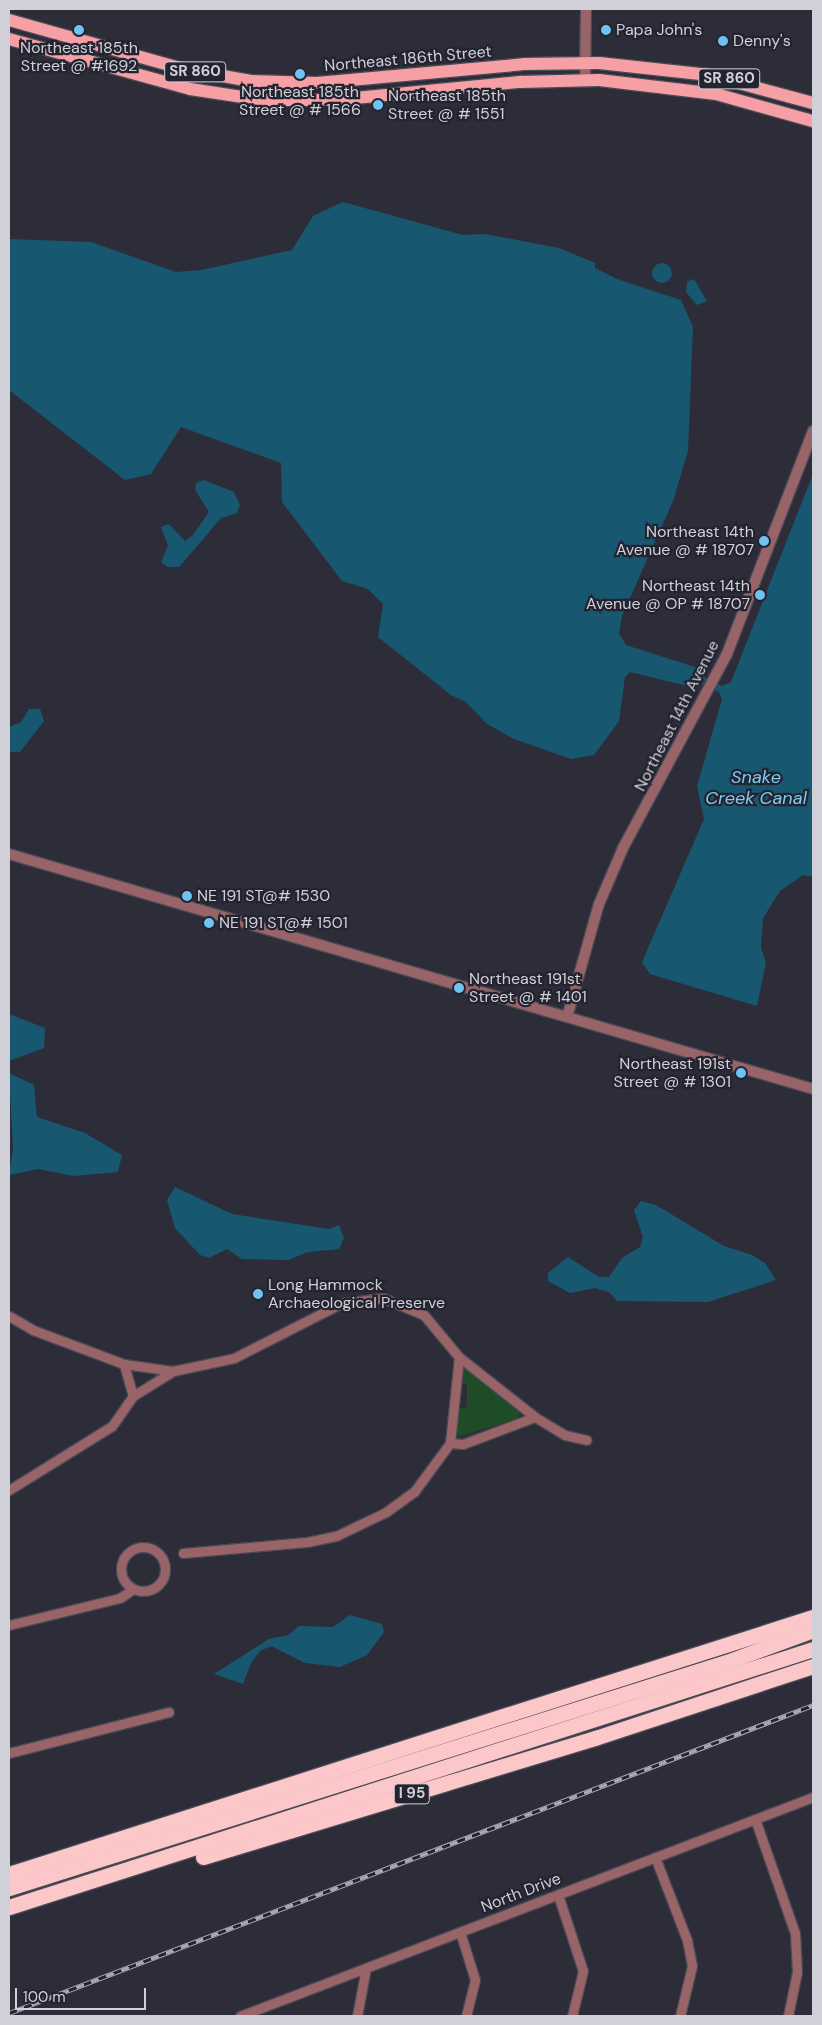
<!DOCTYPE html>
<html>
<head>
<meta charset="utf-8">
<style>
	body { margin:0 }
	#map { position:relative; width:822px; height:2025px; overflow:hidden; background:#2d2d3a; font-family:"DM Sans",sans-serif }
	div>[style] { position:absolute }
	.green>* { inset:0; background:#1e4c27 }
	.water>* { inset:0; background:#185770 }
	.round { border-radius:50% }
	.roads { filter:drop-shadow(1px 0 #4a4a57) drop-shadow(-1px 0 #4a4a57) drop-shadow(0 1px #4a4a57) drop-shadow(0 -1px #4a4a57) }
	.minor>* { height:9px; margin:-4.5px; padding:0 4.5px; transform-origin:4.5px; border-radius:4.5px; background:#996468 }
	.minor>.ring { margin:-4.5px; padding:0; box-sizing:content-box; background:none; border:9px solid #996468; border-radius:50% }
	.tertiary>* { height:10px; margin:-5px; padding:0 5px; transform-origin:5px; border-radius:5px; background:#996468 }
	.primary>* { height:12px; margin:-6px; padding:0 6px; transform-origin:6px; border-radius:6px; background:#f69fa5 }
	.motorway>* { height:15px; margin:-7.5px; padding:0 7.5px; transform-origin:7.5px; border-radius:7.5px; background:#fcc7c9 }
	.rail>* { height:4.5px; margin-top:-2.25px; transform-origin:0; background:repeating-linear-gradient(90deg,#242330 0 8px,#aaaab4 0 16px); box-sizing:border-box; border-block:1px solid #aaaab4 }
	.dots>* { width:14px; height:14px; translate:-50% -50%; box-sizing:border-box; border:2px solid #242330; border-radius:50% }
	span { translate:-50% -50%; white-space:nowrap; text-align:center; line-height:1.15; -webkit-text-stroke:4.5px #242330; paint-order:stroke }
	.shield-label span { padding:1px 4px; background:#242330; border:1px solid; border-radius:4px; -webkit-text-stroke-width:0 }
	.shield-label { font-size:15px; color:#d0d0d9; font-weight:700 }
	.poi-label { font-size:16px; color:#d0d0d9 }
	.left { translate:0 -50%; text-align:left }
	.right { translate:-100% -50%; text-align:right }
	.street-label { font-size:16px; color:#d0d0d9 }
	.water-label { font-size:18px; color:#7acef4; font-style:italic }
	.frame { position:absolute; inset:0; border:10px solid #d0d0d9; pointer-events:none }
	.scale { position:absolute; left:15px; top:1988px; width:131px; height:22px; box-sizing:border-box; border:2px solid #d0d0d9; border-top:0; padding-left:6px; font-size:15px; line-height:18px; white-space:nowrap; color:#d0d0d9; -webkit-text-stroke:4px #242330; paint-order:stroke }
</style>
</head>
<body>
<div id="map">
	<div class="green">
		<i style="clip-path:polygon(465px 1365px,520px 1410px,518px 1419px,457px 1437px,458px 1409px,467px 1407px,467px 1384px,461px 1383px)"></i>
	</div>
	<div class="water">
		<i style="clip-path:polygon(343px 202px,463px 235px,485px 234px,559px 248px,595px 263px,595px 268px,617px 279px,681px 300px,693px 327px,688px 451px,673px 501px,622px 616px,619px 633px,626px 645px,698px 668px,700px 675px,722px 686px,731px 682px,813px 474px,813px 877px,803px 875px,780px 891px,763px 918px,761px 947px,766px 963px,757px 1006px,650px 974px,642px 962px,704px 819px,697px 786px,722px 699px,719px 692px,698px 682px,687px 686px,630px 672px,625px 677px,619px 721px,594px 755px,571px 759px,514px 739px,487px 724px,466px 702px,451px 695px,378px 637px,383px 604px,368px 589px,342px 581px,282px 502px,281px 463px,181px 427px,151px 474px,125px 480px,9px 390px,9px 239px,91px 242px,176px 272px,201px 270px,292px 250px,313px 216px)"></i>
		<i class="round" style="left:652px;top:263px;width:20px;height:20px"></i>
		<i style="clip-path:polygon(694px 279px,707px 301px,697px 305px,686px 292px,687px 282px)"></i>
		<i style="clip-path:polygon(204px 480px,234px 492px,240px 505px,237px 513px,221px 518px,179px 567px,168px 567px,161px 562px,168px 546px,161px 527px,169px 524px,185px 541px,193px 535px,209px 512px,195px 490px,196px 483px)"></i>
		<i style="clip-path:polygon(29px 709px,40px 709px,44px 721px,20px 752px,9px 752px,9px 727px,21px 722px)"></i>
		<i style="clip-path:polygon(9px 1014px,45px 1028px,44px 1048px,9px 1061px)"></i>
		<i style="clip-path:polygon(9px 1073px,34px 1085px,37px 1117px,85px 1133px,122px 1155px,118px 1172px,74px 1176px,38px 1169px,9px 1175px,13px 1149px)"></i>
		<i style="clip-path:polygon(175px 1187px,232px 1214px,329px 1229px,339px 1225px,344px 1238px,339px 1249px,308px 1252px,288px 1260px,242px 1259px,227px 1249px,209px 1258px,200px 1255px,175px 1228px,167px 1200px)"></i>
		<i style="clip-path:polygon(641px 1201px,656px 1205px,724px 1246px,752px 1255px,765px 1263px,776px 1280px,708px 1302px,617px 1301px,609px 1292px,595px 1288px,570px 1293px,548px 1281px,548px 1273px,568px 1257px,599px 1277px,609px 1277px,622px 1258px,640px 1247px,643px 1237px,634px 1210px)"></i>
		<i style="clip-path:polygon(350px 1615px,382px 1624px,384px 1632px,367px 1655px,340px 1667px,305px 1663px,271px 1646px,260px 1651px,251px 1663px,243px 1684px,214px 1674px,269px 1639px,288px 1635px,299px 1626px,333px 1627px)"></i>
	</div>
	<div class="roads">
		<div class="minor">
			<i style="left:9px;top:1316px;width:28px;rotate:30deg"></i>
			<i style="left:33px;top:1330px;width:97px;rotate:20.5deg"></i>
			<i style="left:124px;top:1364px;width:49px;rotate:8.1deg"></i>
			<i style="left:133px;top:1396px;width:47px;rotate:-32deg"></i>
			<i style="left:173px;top:1371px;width:62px;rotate:-12deg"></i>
			<i style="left:234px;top:1358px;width:121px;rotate:-27deg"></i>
			<i style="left:342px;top:1303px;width:41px;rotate:-7deg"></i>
			<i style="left:383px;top:1298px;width:44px;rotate:22.5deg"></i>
			<i style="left:424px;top:1315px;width:55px;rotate:50.2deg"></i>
			<i style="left:459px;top:1357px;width:97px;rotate:38.3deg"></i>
			<i style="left:535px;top:1417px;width:35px;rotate:31deg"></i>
			<i style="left:565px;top:1435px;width:22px;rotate:13deg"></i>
			<i style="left:450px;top:1443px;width:13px;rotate:4deg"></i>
			<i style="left:463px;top:1444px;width:77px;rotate:-20.6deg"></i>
			<i style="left:9px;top:1490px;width:121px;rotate:-31.9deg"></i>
			<i style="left:112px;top:1426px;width:37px;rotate:-55deg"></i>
			<i style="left:133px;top:1396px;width:33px;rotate:-106deg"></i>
			<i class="ring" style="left:121px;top:1547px;width:35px;height:35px"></i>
			<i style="left:183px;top:1553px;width:124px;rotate:-5.1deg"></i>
			<i style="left:307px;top:1542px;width:30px;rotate:-12deg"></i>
			<i style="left:336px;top:1536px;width:55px;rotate:-25.6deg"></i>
			<i style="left:386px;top:1512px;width:34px;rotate:-36deg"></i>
			<i style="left:414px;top:1492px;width:61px;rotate:-53.7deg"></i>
			<i style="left:450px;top:1443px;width:86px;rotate:-84deg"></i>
			<i style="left:9px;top:1625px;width:114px;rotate:-13.7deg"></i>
			<i style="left:120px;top:1598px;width:16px;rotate:-35deg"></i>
			<i style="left:9px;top:1753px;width:165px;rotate:-14.4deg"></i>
			<i style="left:755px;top:1819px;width:121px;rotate:70.7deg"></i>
			<i style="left:795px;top:1933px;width:39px;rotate:87deg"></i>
			<i style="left:797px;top:1972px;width:45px;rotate:101.6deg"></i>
			<i style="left:655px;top:1857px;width:89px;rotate:68.9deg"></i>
			<i style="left:687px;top:1940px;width:26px;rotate:79deg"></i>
			<i style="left:692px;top:1966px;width:51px;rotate:103.5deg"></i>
			<i style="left:558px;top:1895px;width:80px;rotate:71.8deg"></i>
			<i style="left:583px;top:1971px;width:46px;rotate:103.7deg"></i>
			<i style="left:460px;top:1932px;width:50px;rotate:72.6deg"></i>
			<i style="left:475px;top:1980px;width:37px;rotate:104deg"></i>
			<i style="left:240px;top:2016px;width:613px;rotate:-20.92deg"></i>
			<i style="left:357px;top:2016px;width:49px;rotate:-79.4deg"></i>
		</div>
		<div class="tertiary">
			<i style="left:585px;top:80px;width:71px;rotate:-89.2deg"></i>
			<i style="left:9px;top:854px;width:838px;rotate:16.29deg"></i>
			<i style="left:568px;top:1014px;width:114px;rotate:-74.3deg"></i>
			<i style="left:599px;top:904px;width:61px;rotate:-66.8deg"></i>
			<i style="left:623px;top:848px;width:220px;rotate:-61.8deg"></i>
			<i style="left:727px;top:654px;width:239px;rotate:-68.9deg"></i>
		</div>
		<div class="primary">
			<i style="left:9px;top:20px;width:181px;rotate:15.7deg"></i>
			<i style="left:183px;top:69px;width:69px;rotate:10deg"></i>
			<i style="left:251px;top:81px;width:66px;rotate:1.7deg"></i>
			<i style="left:317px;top:83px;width:208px;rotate:-5.2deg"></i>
			<i style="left:524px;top:64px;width:75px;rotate:-0.8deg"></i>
			<i style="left:599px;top:63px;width:111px;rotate:6.2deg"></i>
			<i style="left:709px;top:75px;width:108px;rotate:15.1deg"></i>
			<i style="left:9px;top:39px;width:188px;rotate:15.4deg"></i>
			<i style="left:190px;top:89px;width:74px;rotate:8.6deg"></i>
			<i style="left:263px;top:100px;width:72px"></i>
			<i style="left:335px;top:100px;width:186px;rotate:-5.6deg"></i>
			<i style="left:520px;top:82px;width:79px;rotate:-1.5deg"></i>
			<i style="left:599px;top:80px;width:118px;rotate:6.8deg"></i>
			<i style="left:716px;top:94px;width:101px;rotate:15.6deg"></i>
		</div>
		<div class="motorway">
			<i style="left:203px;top:1857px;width:410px;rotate:-16.9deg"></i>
			<i style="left:595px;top:1738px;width:230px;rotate:-18.3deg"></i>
			<i style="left:9px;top:1874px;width:844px;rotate:-17.73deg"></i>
			<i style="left:9px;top:1888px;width:758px;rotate:-17.5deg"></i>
			<i style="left:732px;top:1660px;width:86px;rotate:-20.3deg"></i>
			<i style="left:9px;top:1907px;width:844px;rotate:-17.79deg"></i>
		</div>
	</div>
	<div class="rail">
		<i style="left:9px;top:2013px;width:861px;rotate:-20.96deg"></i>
	</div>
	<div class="dots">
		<i style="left:79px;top:30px;background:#6fc2f4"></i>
		<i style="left:606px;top:30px;background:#6fc2f4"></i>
		<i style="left:723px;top:41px;background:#6fc2f4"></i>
		<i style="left:300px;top:74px;background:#6fc2f4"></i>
		<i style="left:378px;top:105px;background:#6fc2f4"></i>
		<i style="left:764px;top:541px;background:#6fc2f4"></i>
		<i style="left:760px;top:595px;background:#6fc2f4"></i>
		<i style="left:187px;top:896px;background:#6fc2f4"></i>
		<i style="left:209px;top:923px;background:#6fc2f4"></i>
		<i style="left:459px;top:988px;background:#6fc2f4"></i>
		<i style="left:741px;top:1073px;background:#6fc2f4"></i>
		<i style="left:258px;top:1294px;background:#6fc2f4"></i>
	</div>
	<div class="shield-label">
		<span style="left:195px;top:72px">SR 860</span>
		<span style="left:729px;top:79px">SR 860</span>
		<span style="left:412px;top:1794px">I 95</span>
	</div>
	<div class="poi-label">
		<span class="left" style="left:616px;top:30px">Papa John's</span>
		<span class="left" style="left:733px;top:41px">Denny's</span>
		<span style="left:79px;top:57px">Northeast 185th<br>Street @ #1692</span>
		<span style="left:300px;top:101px">Northeast 185th<br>Street @ # 1566</span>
		<span class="left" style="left:388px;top:105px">Northeast 185th<br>Street @ # 1551</span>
		<span class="right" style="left:754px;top:541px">Northeast 14th<br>Avenue @ # 18707</span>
		<span class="right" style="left:750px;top:595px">Northeast 14th<br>Avenue @ OP # 18707</span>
		<span class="left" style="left:197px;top:896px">NE 191 ST@# 1530</span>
		<span class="left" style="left:219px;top:923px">NE 191 ST@# 1501</span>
		<span class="left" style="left:469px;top:988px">Northeast 191st<br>Street @ # 1401</span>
		<span class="right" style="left:731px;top:1073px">Northeast 191st<br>Street @ # 1301</span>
		<span class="left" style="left:268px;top:1294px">Long Hammock<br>Archaeological Preserve</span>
	</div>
	<div class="street-label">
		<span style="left:408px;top:59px;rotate:-5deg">Northeast 186th Street</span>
		<span style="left:677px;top:716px;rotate:-63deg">Northeast 14th Avenue</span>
		<span style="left:521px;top:1893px;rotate:-21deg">North Drive</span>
	</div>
	<div class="water-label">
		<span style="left:756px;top:788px">Snake<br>Creek Canal</span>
	</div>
	<div class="frame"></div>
	<div class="scale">100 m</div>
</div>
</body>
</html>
